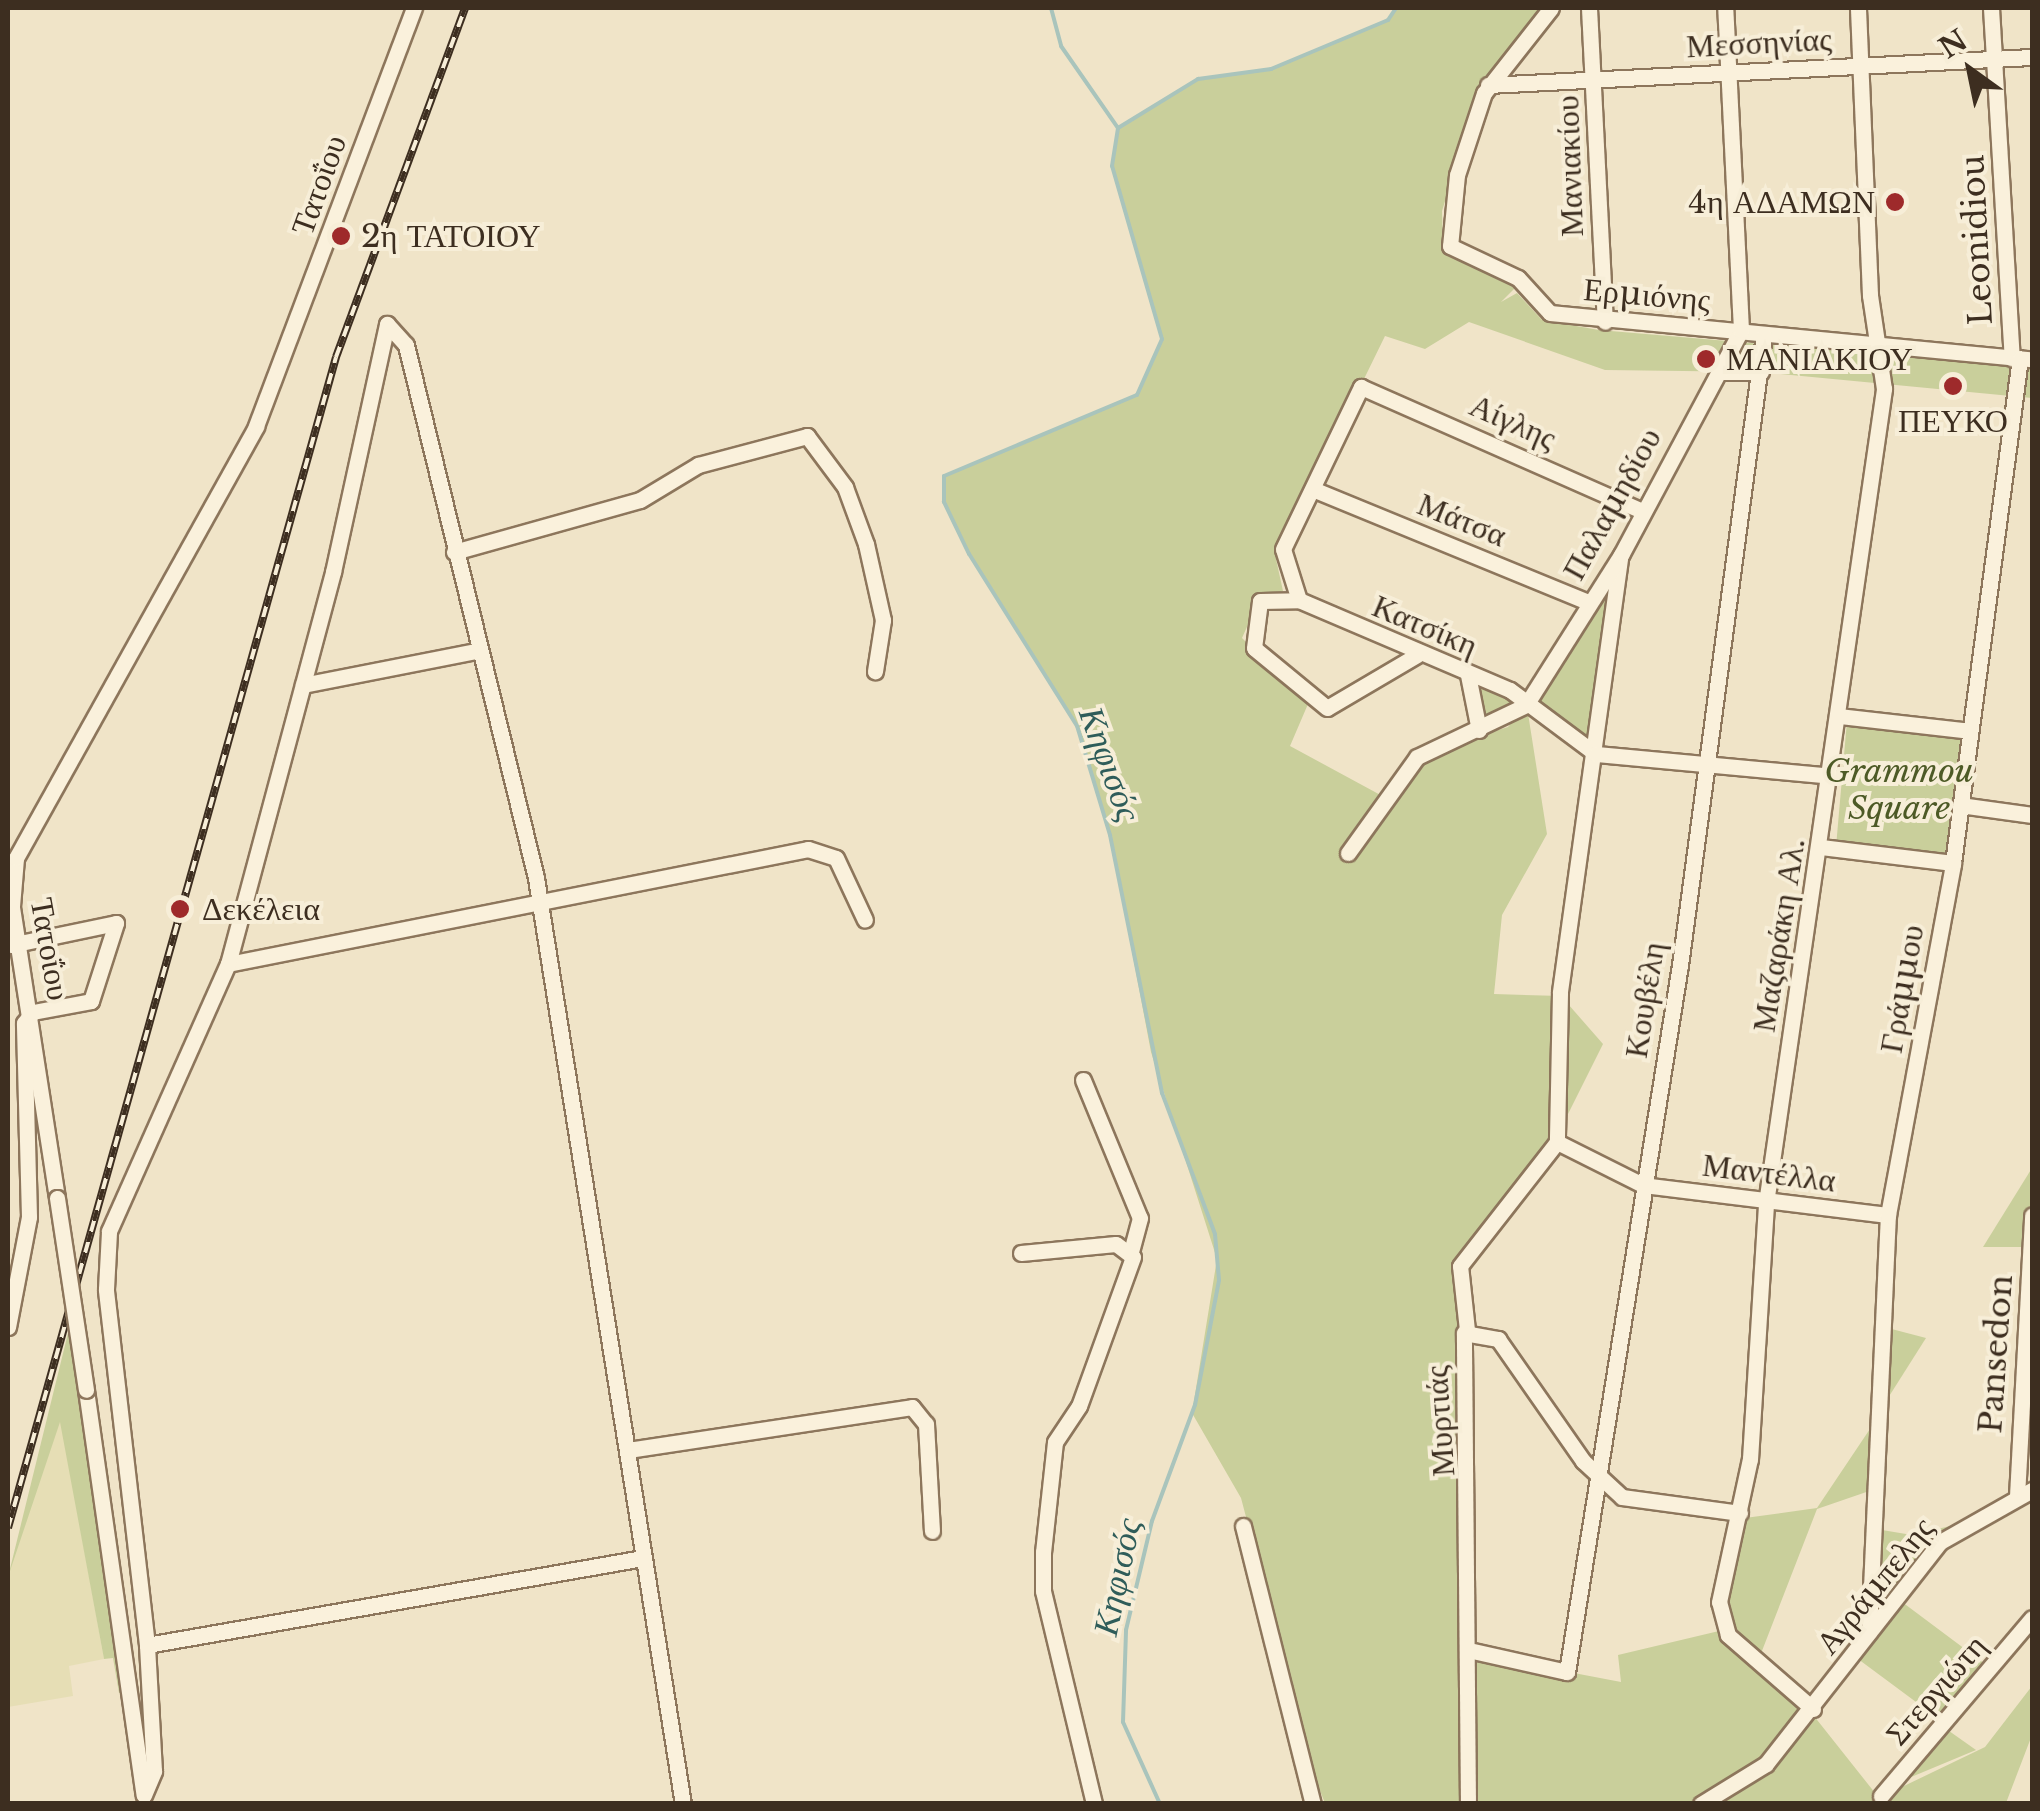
<!DOCTYPE html>
<html>
<head>
<meta charset="utf-8">
<style>
	body { margin:0 }
	#map { position:relative; width:2040px; height:1811px; overflow:hidden; background:#f0e4c8; font-family:"Libre Baskerville",serif }
	div>[style] { position:absolute }
	.farmland>* { inset:0; background:#e6deb5 }
	.green>* { inset:0; background:#c9cf9b; transform-origin:0 0 }
	.stream>* { height:4px; margin:-2px; padding:0 2px; transform-origin:2px; border-radius:2px; background:#a9c4bc }
	.roads { filter:drop-shadow(2px 0 #8d765c) drop-shadow(-2px 0 #8d765c) drop-shadow(0 2px #8d765c) drop-shadow(0 -2px #8d765c) }
	.minor>* { height:15px; margin:-7.5px; padding:0 7.5px; transform-origin:7.5px; border-radius:7.5px; background:#faf1dc }
	.rail>* { height:8px; margin-top:-4px; transform-origin:0; background:repeating-linear-gradient(90deg,#f7eed8 0 11px,#3d2e20 0 22px); box-sizing:border-box; border-block:2px solid #3d2e20 }
	.bridges { filter:drop-shadow(2px 0 #8d765c) drop-shadow(-2px 0 #8d765c) drop-shadow(0 2px #8d765c) drop-shadow(0 -2px #8d765c) }
	.minor-bridge>* { height:15px; margin:-7.5px; padding:0 7.5px; transform-origin:7.5px; border-radius:7.5px; background:#faf1dc }
	.dots>* { width:28px; height:28px; translate:-50% -50%; box-sizing:border-box; border:5px solid #f7eed8; border-radius:50% }
	span { translate:-50% -50%; white-space:nowrap; text-align:center; line-height:1.15; -webkit-text-stroke:8px #f7eed8; paint-order:stroke }
	.street-label { font-size:32px; color:#3d2e20 }
	.poi-label { font-size:32px; color:#3d2e20 }
	.right { translate:-100% -50%; text-align:right }
	.left { translate:0 -50%; text-align:left }
	.park-label { font-size:32px; color:#4d5a26; font-style:italic }
	.water-label { font-size:35px; color:#2f5d5a; font-style:italic }
	.frame { position:absolute; inset:0; border:10px solid #3d2e20; pointer-events:none }
	.north { position:absolute; left:1920px; top:20px; width:100px; height:100px; -webkit-text-stroke:8px #f7eed8; paint-order:stroke; rotate:327deg; font-size:28px; font-weight:700; line-height:40px; text-align:center; color:#3d2e20 }
	.north::after { content:''; display:block; margin:auto; width:35px; height:45px; background:#3d2e20; clip-path:polygon(50% 0,100% 100%,50% 72%,0 100%) }
</style>
</head>
<body>
<div id="map">
	<div class="farmland">
		<i style="clip-path:polygon(61px 1422px,104px 1659px,69px 1666px,73px 1696px,8px 1707px,8px 1577px,52px 1424px)"></i>
	</div>
	<div class="green">
		<i style="clip-path:polygon(1396px 8px,1551px 8px,1481px 86px,1442px 211px,1443px 247px,1519px 284px,1501px 302px,1517px 293px,1542px 320px,1599px 330px,2032px 367px,2032px 398px,1761px 372px,1605px 370px,1469px 322px,1425px 349px,1385px 336px,1276px 559px,1283px 591px,1259px 600px,1242px 638px,1308px 704px,1290px 746px,1386px 798px,1433px 750px,1508px 727px,1524px 707px,1480px 726px,1471px 677px,1526px 705px,1616px 583px,1596px 754px,1527px 707px,1547px 834px,1502px 915px,1494px 994px,1561px 996px,1603px 1044px,1568px 1114px,1561px 1066px,1552px 1136px,1456px 1263px,1475px 1654px,1621px 1682px,1618px 1655px,1719px 1631px,1810px 1711px,1879px 1798px,1985px 1747px,2032px 1686px,2032px 1735px,2006px 1803px,1325px 1803px,1316px 1781px,1241px 1498px,1192px 1413px,1217px 1259px,1151px 1052px,1110px 835px,1077px 726px,969px 554px,944px 502px,944px 476px,1137px 395px,1162px 339px,1112px 166px,1118px 128px,1198px 79px,1271px 69px,1388px 20px)"></i>
		<i style="left:1847px;top:721px;width:123px;height:124px;rotate:5deg"></i>
		<i style="clip-path:polygon(2032px 1168px,2030px 1247px,1983px 1247px)"></i>
		<i style="clip-path:polygon(1884px 1327px,1926px 1338px,1881px 1409px)"></i>
		<i style="clip-path:polygon(69px 1329px,124px 1692px,119px 1693px,113px 1658px,104px 1659px,60px 1422px,8px 1577px)"></i>
		<i style="clip-path:polygon(1880px 1414px,1878px 1488px,1817px 1509px,1760px 1656px,1725px 1619px,1745px 1518px,1817px 1508px)"></i>
		<i style="clip-path:polygon(1963px 1523px,1898px 1599px,1989px 1667px,1943px 1722px,1854px 1656px,1870px 1633px,1876px 1529px,1912px 1535px)"></i>
		<i style="clip-path:polygon(1942px 1726px,1976px 1750px,1904px 1780px)"></i>
	</div>
	<div class="stream">
		<i style="left:1051px;top:8px;width:39px;rotate:75deg"></i>
		<i style="left:1061px;top:46px;width:100px;rotate:55.2deg"></i>
		<i style="left:1160px;top:1804px;width:90px;rotate:-114.3deg"></i>
		<i style="left:1123px;top:1722px;width:92px;rotate:-88.1deg"></i>
		<i style="left:1126px;top:1630px;width:112px;rotate:-76.6deg"></i>
		<i style="left:1152px;top:1521px;width:124px;rotate:-69.7deg"></i>
		<i style="left:1195px;top:1405px;width:127px;rotate:-79.1deg"></i>
		<i style="left:1219px;top:1280px;width:46px;rotate:-95deg"></i>
		<i style="left:1215px;top:1234px;width:151px;rotate:-110.6deg"></i>
		<i style="left:1162px;top:1093px;width:263px;rotate:-101.4deg"></i>
		<i style="left:1110px;top:835px;width:114px;rotate:-106.8deg"></i>
		<i style="left:1077px;top:726px;width:203px;rotate:-122.1deg"></i>
		<i style="left:969px;top:554px;width:58px;rotate:-115.7deg"></i>
		<i style="left:944px;top:502px;width:26px;rotate:-90deg"></i>
		<i style="left:944px;top:476px;width:209px;rotate:-22.8deg"></i>
		<i style="left:1137px;top:395px;width:61px;rotate:-65.9deg"></i>
		<i style="left:1162px;top:339px;width:180px;rotate:-106.1deg"></i>
		<i style="left:1112px;top:166px;width:38px;rotate:-81deg"></i>
		<i style="left:1118px;top:128px;width:94px;rotate:-31.5deg"></i>
		<i style="left:1198px;top:79px;width:74px;rotate:-7.8deg"></i>
		<i style="left:1271px;top:69px;width:127px;rotate:-22.7deg"></i>
		<i style="left:1388px;top:20px;width:14px;rotate:-56deg"></i>
	</div>
	<div class="roads">
		<div class="minor">
			<i style="left:1551px;top:8px;width:108px;rotate:128.2deg"></i>
			<i style="left:1484px;top:93px;width:86px;rotate:108.2deg"></i>
			<i style="left:1457px;top:175px;width:71px;rotate:95.6deg"></i>
			<i style="left:1450px;top:246px;width:75px;rotate:25.2deg"></i>
			<i style="left:1518px;top:278px;width:47px;rotate:47.6deg"></i>
			<i style="left:1550px;top:313px;width:484px;rotate:5.5deg"></i>
			<i style="left:1589px;top:8px;width:314px;rotate:87.1deg"></i>
			<i style="left:1991px;top:8px;width:351px;rotate:86.6deg"></i>
			<i style="left:1488px;top:85px;width:545px;rotate:-2.95deg"></i>
			<i style="left:1719px;top:372px;width:42px"></i>
			<i style="left:1315px;top:490px;width:295px;rotate:22.3deg"></i>
			<i style="left:454px;top:552px;width:193px;rotate:-15.6deg"></i>
			<i style="left:640px;top:500px;width:68px;rotate:-31.1deg"></i>
			<i style="left:698px;top:465px;width:113px;rotate:-14.9deg"></i>
			<i style="left:807px;top:436px;width:64px;rotate:53.3deg"></i>
			<i style="left:845px;top:487px;width:61px;rotate:69.8deg"></i>
			<i style="left:866px;top:544px;width:78px;rotate:77.4deg"></i>
			<i style="left:883px;top:620px;width:52px;rotate:98.9deg"></i>
			<i style="left:1620px;top:559px;width:438px;rotate:97.9deg"></i>
			<i style="left:1560px;top:993px;width:149px;rotate:91.2deg"></i>
			<i style="left:1557px;top:1142px;width:96px;rotate:26.6deg"></i>
			<i style="left:1643px;top:1185px;width:247px;rotate:7deg"></i>
			<i style="left:1299px;top:600px;width:229px;rotate:23.1deg"></i>
			<i style="left:1510px;top:690px;width:107px;rotate:36.7deg"></i>
			<i style="left:1596px;top:754px;width:236px;rotate:5.3deg"></i>
			<i style="left:1417px;top:655px;width:104px;rotate:149.5deg"></i>
			<i style="left:1327px;top:708px;width:94px;rotate:-140.6deg"></i>
			<i style="left:1254px;top:648px;width:47px;rotate:-82.7deg"></i>
			<i style="left:1260px;top:601px;width:39px;rotate:-1deg"></i>
			<i style="left:1299px;top:600px;width:53px;rotate:-107.4deg"></i>
			<i style="left:1283px;top:549px;width:180px;rotate:-64.3deg"></i>
			<i style="left:1361px;top:387px;width:307px;rotate:23.8deg"></i>
			<i style="left:1468px;top:675px;width:56px;rotate:78.7deg"></i>
			<i style="left:303px;top:685px;width:177px;rotate:-11.1deg"></i>
			<i style="left:1839px;top:716px;width:132px;rotate:6.5deg"></i>
			<i style="left:1960px;top:805px;width:73px;rotate:7.9deg"></i>
			<i style="left:1821px;top:847px;width:133px;rotate:6.9deg"></i>
			<i style="left:1348px;top:853px;width:118px;rotate:-54.3deg"></i>
			<i style="left:1417px;top:757px;width:121px;rotate:-25.5deg"></i>
			<i style="left:1526px;top:705px;width:178px;rotate:-57.7deg"></i>
			<i style="left:1621px;top:555px;width:255px;rotate:-61.9deg"></i>
			<i style="left:1741px;top:330px;width:322px;rotate:-92.8deg"></i>
			<i style="left:228px;top:964px;width:591px;rotate:-11.21deg"></i>
			<i style="left:808px;top:849px;width:29px;rotate:18deg"></i>
			<i style="left:836px;top:858px;width:68px;rotate:64.9deg"></i>
			<i style="left:1083px;top:1080px;width:149px;rotate:67.6deg"></i>
			<i style="left:1140px;top:1218px;width:35px;rotate:105deg"></i>
			<i style="left:57px;top:1198px;width:295px;rotate:-98.8deg"></i>
			<i style="left:12px;top:906px;width:48px;rotate:-85.2deg"></i>
			<i style="left:16px;top:858px;width:494px;rotate:-60.9deg"></i>
			<i style="left:256px;top:426px;width:447px;rotate:-69.3deg"></i>
			<i style="left:1021px;top:1253px;width:95px;rotate:-5.4deg"></i>
			<i style="left:1116px;top:1244px;width:21px;rotate:37deg"></i>
			<i style="left:1133px;top:1257px;width:158px;rotate:109.9deg"></i>
			<i style="left:1079px;top:1406px;width:43px;rotate:123.7deg"></i>
			<i style="left:1055px;top:1442px;width:111px;rotate:96.2deg"></i>
			<i style="left:1043px;top:1552px;width:39px;rotate:90deg"></i>
			<i style="left:1043px;top:1591px;width:219px;rotate:76.5deg"></i>
			<i style="left:8px;top:1327px;width:112px;rotate:-79.2deg"></i>
			<i style="left:29px;top:1217px;width:194px;rotate:-91.5deg"></i>
			<i style="left:24px;top:1023px;width:14px;rotate:-51deg"></i>
			<i style="left:33px;top:1012px;width:59px;rotate:-10.7deg"></i>
			<i style="left:91px;top:1001px;width:82px;rotate:-72.2deg"></i>
			<i style="left:116px;top:923px;width:107px;rotate:168.2deg"></i>
			<i style="left:1467px;top:1330px;width:64px;rotate:-96.2deg"></i>
			<i style="left:1460px;top:1266px;width:157px;rotate:-52deg"></i>
			<i style="left:86px;top:1390px;width:409px;rotate:81.9deg"></i>
			<i style="left:628px;top:1450px;width:287px;rotate:-8.6deg"></i>
			<i style="left:912px;top:1407px;width:22px;rotate:51deg"></i>
			<i style="left:926px;top:1424px;width:107px;rotate:86.8deg"></i>
			<i style="left:2017px;top:1496px;width:281px;rotate:-86.9deg"></i>
			<i style="left:1243px;top:1526px;width:287px;rotate:75.9deg"></i>
			<i style="left:1869px;top:1632px;width:417px;rotate:-87.4deg"></i>
			<i style="left:1888px;top:1215px;width:358px;rotate:-79.5deg"></i>
			<i style="left:1953px;top:863px;width:509px;rotate:-82.44deg"></i>
			<i style="left:147px;top:1645px;width:504px;rotate:-9.95deg"></i>
			<i style="left:1473px;top:1651px;width:96px;rotate:12.6deg"></i>
			<i style="left:1567px;top:1672px;width:716px;rotate:-80.92deg"></i>
			<i style="left:1680px;top:965px;width:636px;rotate:-82.41deg"></i>
			<i style="left:1813px;top:1709px;width:113px;rotate:-139deg"></i>
			<i style="left:1728px;top:1635px;width:34px;rotate:-105deg"></i>
			<i style="left:1719px;top:1602px;width:146px;rotate:-77.8deg"></i>
			<i style="left:1750px;top:1459px;width:256px;rotate:-86.4deg"></i>
			<i style="left:1766px;top:1203px;width:823px;rotate:-81.75deg"></i>
			<i style="left:1884px;top:389px;width:95px;rotate:-98.5deg"></i>
			<i style="left:1870px;top:295px;width:287px;rotate:-92.4deg"></i>
			<i style="left:144px;top:1795px;width:26px;rotate:-67deg"></i>
			<i style="left:154px;top:1771px;width:126px;rotate:-93.2deg"></i>
			<i style="left:147px;top:1645px;width:358px;rotate:-96.6deg"></i>
			<i style="left:106px;top:1289px;width:58px;rotate:-87deg"></i>
			<i style="left:109px;top:1231px;width:292px;rotate:-66deg"></i>
			<i style="left:228px;top:964px;width:406px;rotate:-75deg"></i>
			<i style="left:333px;top:572px;width:254px;rotate:-77.7deg"></i>
			<i style="left:387px;top:324px;width:28px;rotate:48deg"></i>
			<i style="left:406px;top:345px;width:549px;rotate:76.29deg"></i>
			<i style="left:536px;top:878px;width:938px;rotate:80.98deg"></i>
			<i style="left:1881px;top:1796px;width:233px;rotate:-49.7deg"></i>
			<i style="left:1468px;top:1804px;width:471px;rotate:-90.5deg"></i>
			<i style="left:1464px;top:1333px;width:35px;rotate:10deg"></i>
			<i style="left:1498px;top:1339px;width:149px;rotate:55.1deg"></i>
			<i style="left:1583px;top:1461px;width:53px;rotate:42.7deg"></i>
			<i style="left:1622px;top:1497px;width:119px;rotate:7.7deg"></i>
			<i style="left:1701px;top:1804px;width:76px;rotate:-31.6deg"></i>
			<i style="left:1766px;top:1764px;width:282px;rotate:-51.9deg"></i>
			<i style="left:1940px;top:1542px;width:106px;rotate:-29.5deg"></i>
		</div>
	</div>
	<div class="rail">
		<i style="left:8px;top:1528px;width:1216px;rotate:-74.35deg"></i>
		<i style="left:336px;top:357px;width:372px;rotate:-69.7deg"></i>
	</div>
	<div class="bridges">
		<div class="minor-bridge">
			<i style="left:57px;top:1198px;width:194px;rotate:81.4deg"></i>
		</div>
	</div>
	<div class="dots">
		<i style="left:1895px;top:202px;background:#9e2a2b"></i>
		<i style="left:341px;top:236px;background:#9e2a2b"></i>
		<i style="left:1706px;top:359px;background:#9e2a2b"></i>
		<i style="left:1953px;top:386px;background:#9e2a2b"></i>
		<i style="left:180px;top:909px;background:#9e2a2b"></i>
	</div>
	<div class="street-label">
		<span style="left:1759px;top:43px;rotate:-3deg">Μεσσηνίας</span>
		<span style="left:1570px;top:166px;rotate:-92deg">Μανιακίου</span>
		<span style="left:319px;top:185px;rotate:-70deg">Τατοΐου</span>
		<span style="left:1977px;top:240px;rotate:-93deg">Leonidiou</span>
		<span style="left:1647px;top:295px;rotate:5deg">Ερμιόνης</span>
		<span style="left:1513px;top:422px;rotate:24deg">Αίγλης</span>
		<span style="left:1612px;top:504px;rotate:-61deg">Παλαμηδίου</span>
		<span style="left:1462px;top:520px;rotate:22deg">Μάτσα</span>
		<span style="left:1425px;top:626px;rotate:23deg">Κατσίκη</span>
		<span style="left:1779px;top:935px;rotate:-81deg">Μαζαράκη Αλ.</span>
		<span style="left:50px;top:949px;rotate:80deg">Τατοΐου</span>
		<span style="left:1902px;top:989px;rotate:-80deg">Γράμμου</span>
		<span style="left:1645px;top:1000px;rotate:-81deg">Κουβέλη</span>
		<span style="left:1769px;top:1173px;rotate:7deg">Μαντέλλα</span>
		<span style="left:1996px;top:1354px;rotate:-86deg">Pansedon</span>
		<span style="left:1440px;top:1421px;rotate:-94deg">Μυρτιάς</span>
		<span style="left:1875px;top:1586px;rotate:-51deg">Αγράμπελης</span>
		<span style="left:1936px;top:1690px;rotate:-49deg">Στεργιώτη</span>
	</div>
	<div class="poi-label">
		<span class="right" style="left:1875px;top:202px">4η ΑΔΑΜΩΝ</span>
		<span class="left" style="left:361px;top:236px">2η ΤΑΤΟΙΟΥ</span>
		<span class="left" style="left:1726px;top:359px">ΜΑΝΙΑΚΙΟΥ</span>
		<span style="left:1953px;top:421px">ΠΕΥΚΟ</span>
		<span class="left" style="left:202px;top:909px">Δεκέλεια</span>
	</div>
	<div class="park-label">
		<span style="left:1899px;top:790px">Grammou<br>Square</span>
	</div>
	<div class="water-label">
		<span style="left:1110px;top:764px;rotate:70deg">Κηφισός</span>
		<span style="left:1117px;top:1577px;rotate:-78deg">Κηφισός</span>
	</div>
	<div class="frame"></div>
	<div class="north">N</div>
</div>
</body>
</html>
